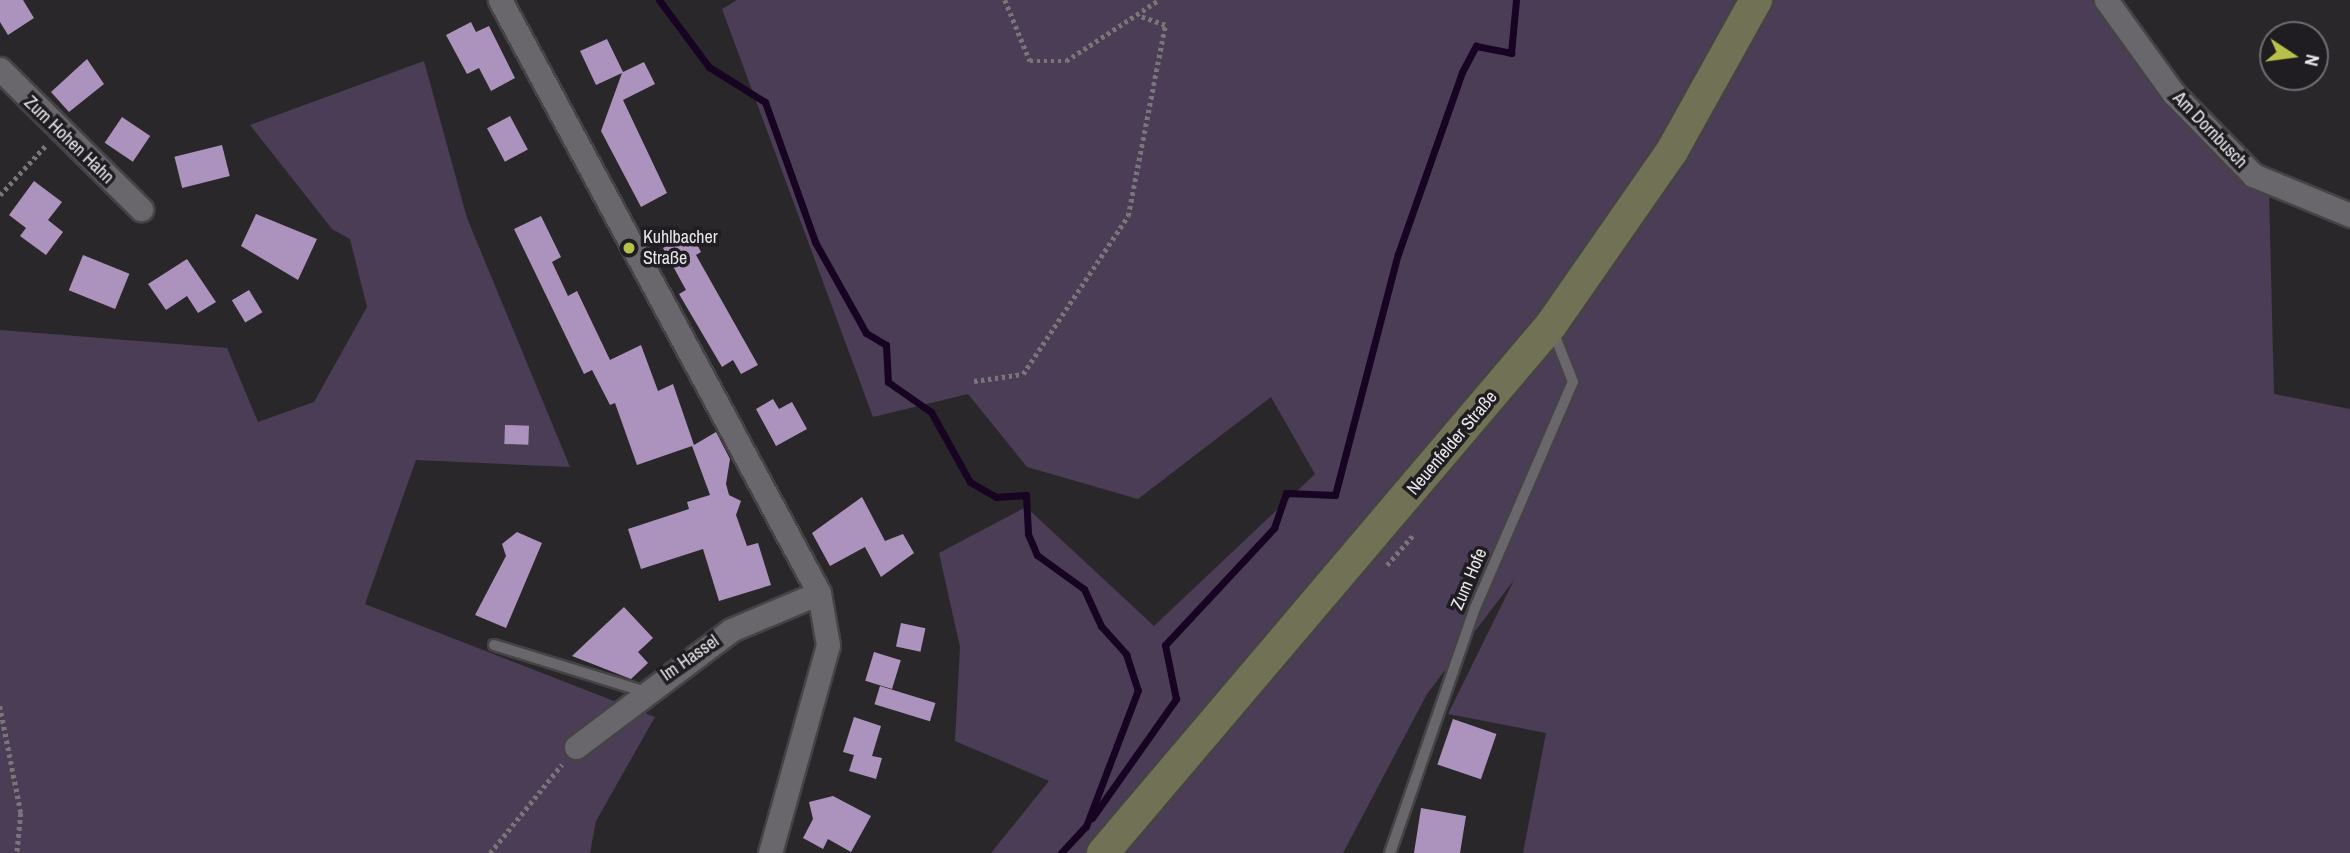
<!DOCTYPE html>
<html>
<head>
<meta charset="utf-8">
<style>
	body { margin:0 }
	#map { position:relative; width:2350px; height:853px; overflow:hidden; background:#29272a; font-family:"Archivo Narrow",sans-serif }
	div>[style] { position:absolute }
	.green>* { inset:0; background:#4b3d55 }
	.stream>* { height:7px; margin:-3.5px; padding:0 3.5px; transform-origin:3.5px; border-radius:3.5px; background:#170322 }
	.building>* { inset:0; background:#ac93bd; transform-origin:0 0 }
	.path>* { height:4.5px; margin-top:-2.25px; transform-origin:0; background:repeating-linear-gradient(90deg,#787679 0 3.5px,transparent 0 7px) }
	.roads { filter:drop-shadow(2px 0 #454346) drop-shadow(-2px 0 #454346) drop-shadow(0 2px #454346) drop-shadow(0 -2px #454346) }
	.lane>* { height:10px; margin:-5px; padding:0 5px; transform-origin:5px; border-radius:5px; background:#69676b }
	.street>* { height:23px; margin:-11.5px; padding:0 11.5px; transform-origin:11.5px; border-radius:11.5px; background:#69676b }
	.secondary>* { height:32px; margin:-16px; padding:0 16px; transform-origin:16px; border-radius:16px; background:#707155 }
	.dots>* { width:19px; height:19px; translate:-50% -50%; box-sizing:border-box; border:4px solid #1f1d21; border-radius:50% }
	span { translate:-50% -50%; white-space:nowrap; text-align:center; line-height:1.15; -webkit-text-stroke:7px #1f1d21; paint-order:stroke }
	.street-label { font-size:18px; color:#e8e6e9 }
	.poi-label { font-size:18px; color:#e8e6e9 }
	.left { translate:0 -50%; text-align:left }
	.north { position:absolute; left:2259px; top:21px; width:70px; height:70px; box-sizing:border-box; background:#1f1d21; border:2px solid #6f6d71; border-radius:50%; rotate:103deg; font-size:19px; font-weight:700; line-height:28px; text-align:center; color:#e8e6e9 }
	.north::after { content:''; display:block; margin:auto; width:24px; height:32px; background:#b8c147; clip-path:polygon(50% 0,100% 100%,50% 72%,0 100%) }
</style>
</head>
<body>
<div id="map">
	<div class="green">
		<i style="clip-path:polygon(737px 0,2099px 0,2269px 192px,2274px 394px,2350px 409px,2350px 853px,1523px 853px,1546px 733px,1448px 714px,1514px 580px,1427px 694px,1343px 853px,991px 853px,1049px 781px,955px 741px,960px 647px,939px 553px,1026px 507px,1154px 626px,1315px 474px,1271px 397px,1138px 499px,1027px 467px,968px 394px,873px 417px,722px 9px)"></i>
		<i style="clip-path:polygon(424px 61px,467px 218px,570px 467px,416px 460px,365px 604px,655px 717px,596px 821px,590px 853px,0 853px,0 330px,227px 348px,258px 422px,314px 402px,367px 307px,350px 239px,332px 229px,250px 125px)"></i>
	</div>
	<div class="stream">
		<i style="left:659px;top:0;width:84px;rotate:53.3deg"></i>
		<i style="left:709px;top:67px;width:66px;rotate:32deg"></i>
		<i style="left:765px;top:102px;width:149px;rotate:70.3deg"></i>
		<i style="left:815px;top:242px;width:104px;rotate:60.7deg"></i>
		<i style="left:866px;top:333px;width:23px;rotate:31deg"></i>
		<i style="left:886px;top:345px;width:37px;rotate:87deg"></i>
		<i style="left:888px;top:382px;width:52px;rotate:34.9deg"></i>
		<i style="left:931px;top:412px;width:80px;rotate:60.9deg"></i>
		<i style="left:970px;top:482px;width:30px;rotate:30deg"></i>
		<i style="left:996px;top:497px;width:30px;rotate:-4deg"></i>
		<i style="left:1026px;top:495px;width:39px;rotate:87deg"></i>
		<i style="left:1028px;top:534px;width:23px;rotate:67deg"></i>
		<i style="left:1037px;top:555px;width:58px;rotate:35.9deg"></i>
		<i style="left:1084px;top:589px;width:41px;rotate:65.3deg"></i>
		<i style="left:1101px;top:626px;width:38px;rotate:48deg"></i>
		<i style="left:1126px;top:654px;width:38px;rotate:72deg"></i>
		<i style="left:1138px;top:690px;width:146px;rotate:110.9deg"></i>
		<i style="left:1086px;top:826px;width:37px;rotate:133deg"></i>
		<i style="left:1092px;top:818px;width:146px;rotate:-54.8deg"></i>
		<i style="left:1176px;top:699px;width:55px;rotate:-101.5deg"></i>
		<i style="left:1165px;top:645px;width:160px;rotate:-47deg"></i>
		<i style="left:1274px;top:528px;width:37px;rotate:-71deg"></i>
		<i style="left:1286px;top:493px;width:49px;rotate:2.3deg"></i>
		<i style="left:1335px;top:495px;width:249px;rotate:-75.4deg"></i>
		<i style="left:1398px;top:254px;width:193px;rotate:-70.6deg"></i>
		<i style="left:1462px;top:72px;width:30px;rotate:-62deg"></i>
		<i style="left:1476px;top:46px;width:36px;rotate:11deg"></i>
		<i style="left:1511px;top:53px;width:53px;rotate:-84.6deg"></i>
	</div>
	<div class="building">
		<i style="clip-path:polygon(0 0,23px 0,34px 18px,8px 35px,0 22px)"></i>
		<i style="clip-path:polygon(471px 22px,476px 32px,489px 26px,515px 78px,491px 91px,479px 68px,467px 74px,446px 35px)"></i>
		<i style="clip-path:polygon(607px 39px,623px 72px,644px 62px,655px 84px,623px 100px,667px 193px,641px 207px,601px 131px,622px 73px,596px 85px,580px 51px)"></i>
		<i style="clip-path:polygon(87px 59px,104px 84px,69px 112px,51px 92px)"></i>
		<i style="left:510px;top:116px;width:38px;height:26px;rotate:62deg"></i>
		<i style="left:122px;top:117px;width:34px;height:31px;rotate:34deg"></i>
		<i style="left:222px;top:145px;width:32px;height:49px;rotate:76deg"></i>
		<i style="clip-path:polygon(34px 181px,62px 202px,48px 220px,63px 232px,46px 255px,20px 236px,26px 228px,9px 215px)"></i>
		<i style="clip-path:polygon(256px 214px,317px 239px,298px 280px,241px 246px)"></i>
		<i style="clip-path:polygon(541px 216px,561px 257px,552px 262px,568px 296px,577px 291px,610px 360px,641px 345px,658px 391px,673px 384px,694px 445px,716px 432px,730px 459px,726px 484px,729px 495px,741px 501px,736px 515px,747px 546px,758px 543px,771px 585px,719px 601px,703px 549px,641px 569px,628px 529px,689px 509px,687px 502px,710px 495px,692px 446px,637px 465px,615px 403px,610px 405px,592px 370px,584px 374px,514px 229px)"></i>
		<i style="clip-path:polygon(691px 233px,701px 252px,696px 255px,758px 365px,741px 374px,733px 360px,722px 367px,679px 294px,686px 290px,663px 248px)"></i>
		<i style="left:83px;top:255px;width:50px;height:38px;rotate:22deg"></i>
		<i style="clip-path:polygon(187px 259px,216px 302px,198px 313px,187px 296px,166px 310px,148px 284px)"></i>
		<i style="left:249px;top:290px;width:26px;height:20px;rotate:59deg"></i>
		<i style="clip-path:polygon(773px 399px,779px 409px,792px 402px,807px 429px,776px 446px,756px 409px)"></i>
		<i style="left:505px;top:425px;width:24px;height:19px;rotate:2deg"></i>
		<i style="clip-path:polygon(862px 497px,885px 541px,903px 534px,914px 553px,881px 577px,865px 547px,830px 566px,812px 533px)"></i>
		<i style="clip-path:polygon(517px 532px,542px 543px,506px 628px,475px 615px,506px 556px,502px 544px)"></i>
		<i style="clip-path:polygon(624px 607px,653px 638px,638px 652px,648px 663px,631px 679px,572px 656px)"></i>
		<i style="left:901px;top:623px;width:25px;height:24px;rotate:12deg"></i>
		<i style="left:874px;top:652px;width:28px;height:30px;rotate:17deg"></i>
		<i style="left:880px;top:686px;width:58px;height:19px;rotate:17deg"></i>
		<i style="clip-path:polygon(854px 717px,881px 726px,872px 756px,882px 758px,876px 779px,849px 771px,854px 755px,843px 752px)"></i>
		<i style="left:1453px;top:719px;width:46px;height:48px;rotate:19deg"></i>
		<i style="clip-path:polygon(833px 796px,871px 816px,851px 852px,828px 839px,823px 849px,803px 838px,813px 819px,809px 802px)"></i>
		<i style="clip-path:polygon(1421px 808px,1466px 816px,1460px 853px,1414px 853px)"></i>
	</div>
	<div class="path">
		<i style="left:1005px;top:0;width:66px;rotate:67.7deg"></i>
		<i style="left:1030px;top:61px;width:36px"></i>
		<i style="left:1066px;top:61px;width:111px;rotate:-33.3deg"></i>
		<i style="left:0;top:195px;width:69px;rotate:-47.3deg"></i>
		<i style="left:974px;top:381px;width:49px;rotate:-8.1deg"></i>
		<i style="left:1023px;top:374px;width:190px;rotate:-56.4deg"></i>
		<i style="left:1128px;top:216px;width:195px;rotate:-79deg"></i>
		<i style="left:1165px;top:25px;width:28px;rotate:-161deg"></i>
		<i style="left:1387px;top:565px;width:41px;rotate:-48.9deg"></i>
		<i style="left:0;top:706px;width:109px;rotate:78.9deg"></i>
		<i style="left:21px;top:813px;width:40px;rotate:95.7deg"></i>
		<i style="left:490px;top:853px;width:114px;rotate:-51deg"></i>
	</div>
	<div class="roads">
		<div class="lane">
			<i style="left:494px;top:645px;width:156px;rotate:17.2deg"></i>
			<i style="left:1390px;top:853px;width:259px;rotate:-70.9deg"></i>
			<i style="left:1475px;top:608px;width:246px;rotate:-66.6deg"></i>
			<i style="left:1573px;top:382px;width:55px;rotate:-111.4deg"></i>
		</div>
		<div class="street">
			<i style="left:500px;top:0;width:673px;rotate:61.72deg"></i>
			<i style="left:819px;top:593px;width:53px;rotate:80.2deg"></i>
			<i style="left:828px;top:645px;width:216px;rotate:105.6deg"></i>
			<i style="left:2106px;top:0;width:115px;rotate:54.2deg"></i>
			<i style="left:2173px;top:93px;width:115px;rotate:45.7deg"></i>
			<i style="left:2253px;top:175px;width:105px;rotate:22.4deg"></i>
			<i style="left:0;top:69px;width:199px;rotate:44.8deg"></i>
			<i style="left:576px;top:747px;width:194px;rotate:-37deg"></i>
			<i style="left:731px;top:630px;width:95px;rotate:-22.8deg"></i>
		</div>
		<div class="secondary">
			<i style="left:1103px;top:853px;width:692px;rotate:-49.69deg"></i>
			<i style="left:1551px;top:325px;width:212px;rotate:-55.2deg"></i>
			<i style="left:1672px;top:151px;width:173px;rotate:-60.9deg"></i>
		</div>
	</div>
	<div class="dots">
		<i style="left:629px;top:248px;background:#b8c147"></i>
	</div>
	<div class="street-label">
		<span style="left:2210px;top:130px;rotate:46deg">Am Dornbusch</span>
		<span style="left:69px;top:140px;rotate:44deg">Zum Hohen Hahn</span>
		<span style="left:1452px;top:443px;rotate:-50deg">Neuenfelder Straße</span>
		<span style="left:1469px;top:579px;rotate:-67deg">Zum Hofe</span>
		<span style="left:690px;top:658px;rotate:-35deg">Im Hassel</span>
	</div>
	<div class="poi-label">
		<span class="left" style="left:643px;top:248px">Kuhlbacher<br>Straße</span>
	</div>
	<div class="north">N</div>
</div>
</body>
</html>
